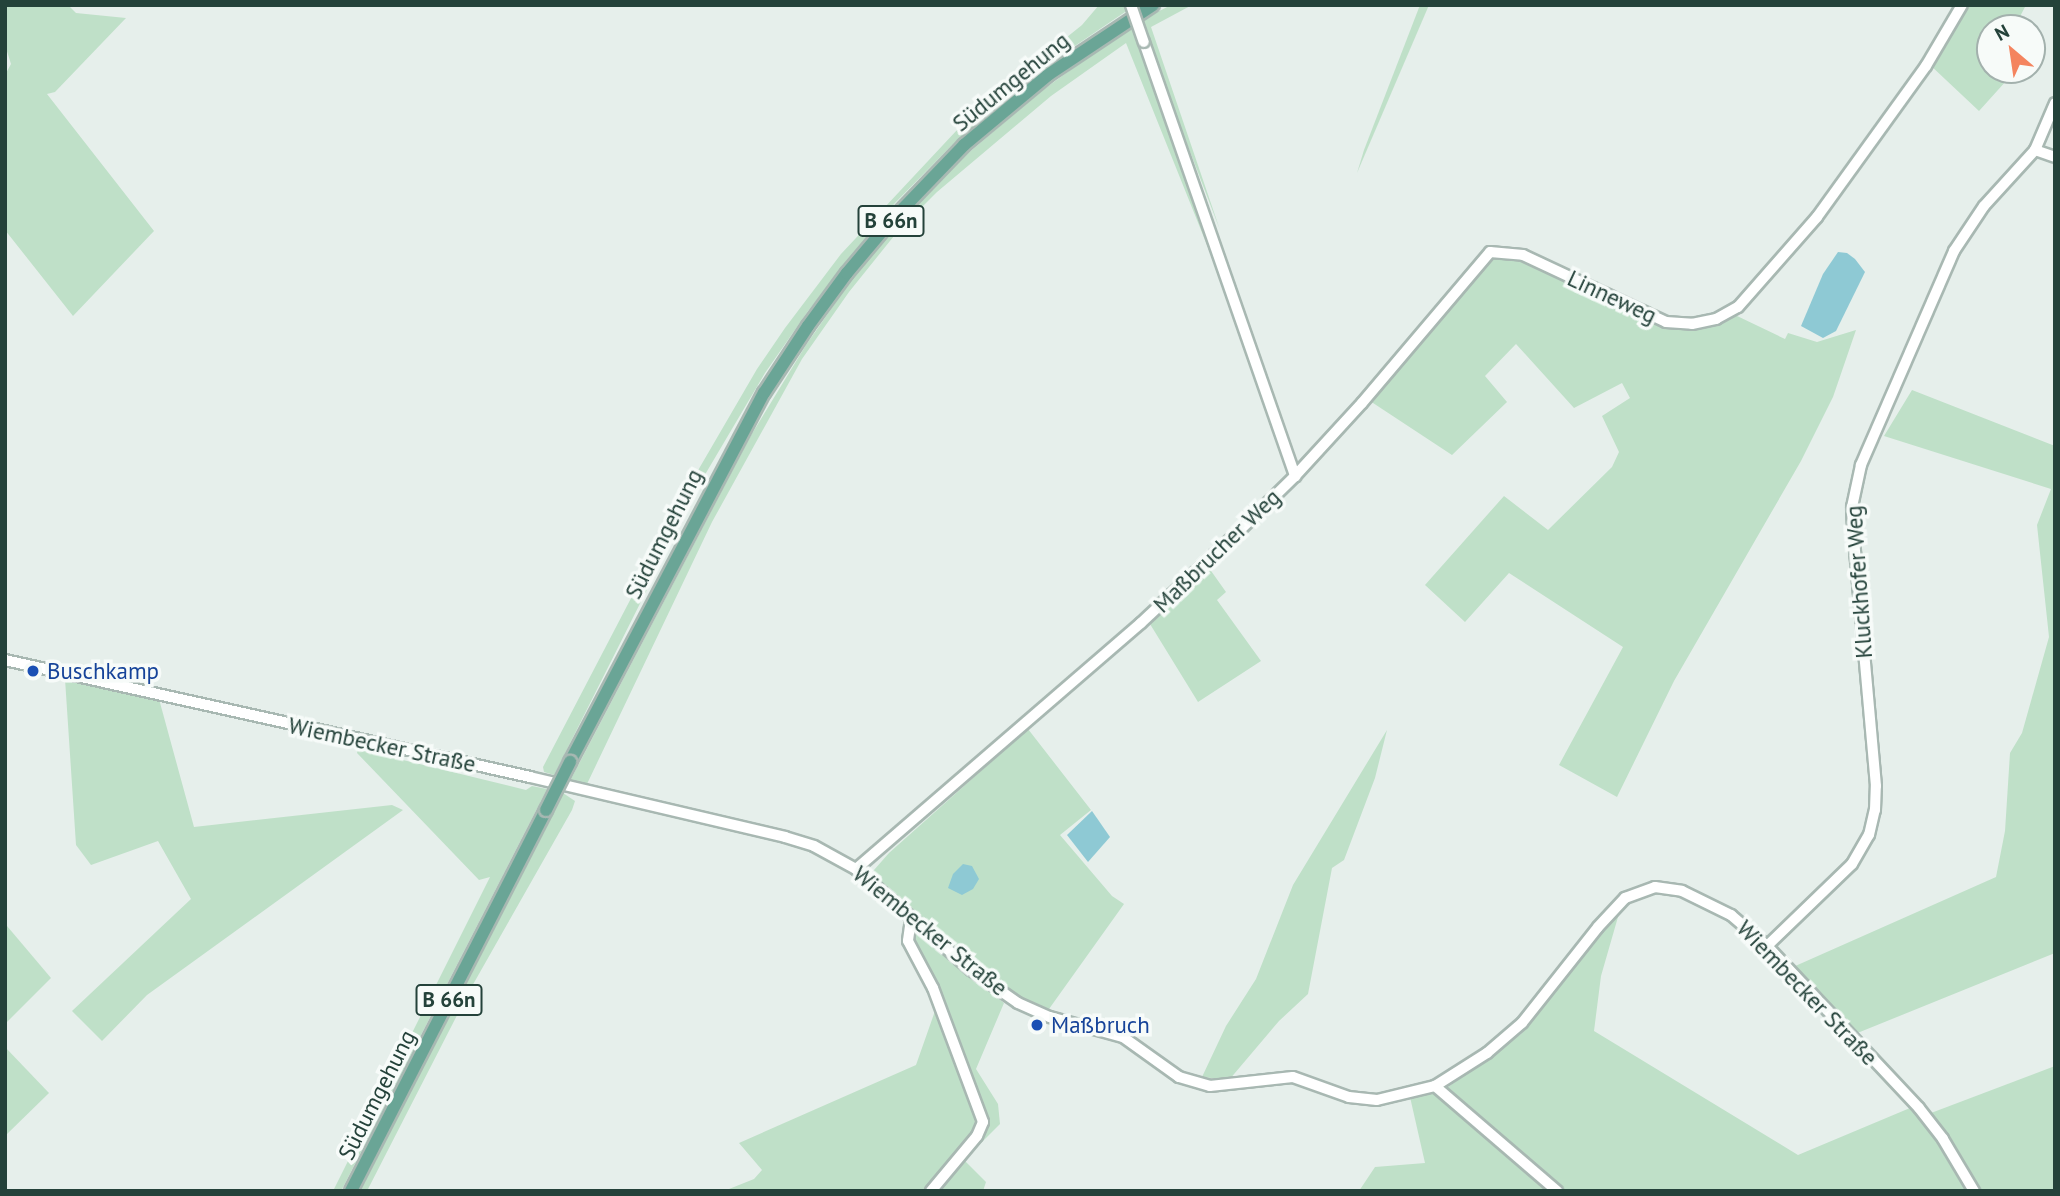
<!DOCTYPE html>
<html>
<head>
<meta charset="utf-8">
<style>
	body { margin:0 }
	#map { position:relative; width:2060px; height:1196px; overflow:hidden; background:#e6efeb; font-family:"PT Sans",sans-serif }
	div>[style] { position:absolute }
	.green>* { inset:0; background:#bfe0c8 }
	.water>* { inset:0; background:#8ec9d4 }
	.roads { filter:drop-shadow(2px 0 #a8b8b2) drop-shadow(-2px 0 #a8b8b2) drop-shadow(0 2px #a8b8b2) drop-shadow(0 -2px #a8b8b2) }
	.minor>* { height:10px; margin:-5px; padding:0 5px; transform-origin:5px; border-radius:5px; background:#fff }
	.major>* { height:12px; margin:-6px; padding:0 6px; transform-origin:6px; border-radius:6px; background:#6aa596 }
	.bridges { filter:drop-shadow(2px 0 #a8b8b2) drop-shadow(-2px 0 #a8b8b2) drop-shadow(0 2px #a8b8b2) drop-shadow(0 -2px #a8b8b2) }
	.minor-bridge>* { height:10px; margin:-5px; padding:0 5px; transform-origin:5px; border-radius:5px; background:#fff }
	.major-bridge>* { height:12px; margin:-6px; padding:0 6px; transform-origin:6px; border-radius:6px; background:#6aa596 }
	.dots>* { width:19px; height:19px; translate:-50% -50%; box-sizing:border-box; border:4px solid #f7fbf9; border-radius:50% }
	span { translate:-50% -50%; white-space:nowrap; text-align:center; line-height:1.15; -webkit-text-stroke:7px #f7fbf9; paint-order:stroke }
	.shield-label span { padding:2px 5px; background:#f7fbf9; border:2px solid; border-radius:5px; -webkit-text-stroke-width:0 }
	.shield-label { font-size:21px; color:#24423a; font-weight:700 }
	.street-label { font-size:23px; color:#24423a }
	.transit-label { font-size:23px; color:#164399 }
	.left { translate:0 -50%; text-align:left }
	.frame { position:absolute; inset:0; border:7px solid #24423a; pointer-events:none }
	.north { position:absolute; left:1976px; top:14px; width:70px; height:70px; box-sizing:border-box; background:#f7fbf9; border:2px solid #a3b1ad; border-radius:50%; rotate:331deg; font-size:19px; font-weight:700; line-height:28px; text-align:center; color:#24423a }
	.north::after { content:''; display:block; margin:auto; width:24px; height:32px; background:#f4845f; clip-path:polygon(50% 0,100% 100%,50% 72%,0 100%) }
</style>
</head>
<body>
<div id="map">
	<div class="green">
		<i style="clip-path:polygon(5px 5px,68px 5px,76px 13px,126px 18px,55px 92px,47px 94px,154px 231px,73px 316px,5px 230px,5px 75px,11px 64px,5px 45px)"></i>
		<i style="clip-path:polygon(1099px 5px,1127px 5px,1128px 10px,1060px 56px,952px 145px,895px 203px,808px 311px,765px 373px,703px 478px,554px 775px,544px 772px,543px 767px,652px 558px,654px 546px,757px 369px,785px 328px,841px 254px,957px 130px,990px 99px,1082px 25px)"></i>
		<i style="clip-path:polygon(1171px 5px,1192px 5px,1151px 27px,1220px 230px,1140px 21px)"></i>
		<i style="clip-path:polygon(1420px 5px,1429px 5px,1357px 173px,1364px 150px)"></i>
		<i style="clip-path:polygon(1966px 5px,2026px 5px,2014px 28px,1990px 28px,1990px 70px,2016px 70px,1979px 111px,1929px 64px)"></i>
		<i style="clip-path:polygon(1133px 25px,1215px 265px,1126px 43px,1051px 96px,937px 192px,898px 231px,849px 292px,802px 359px,712px 522px,587px 784px,570px 781px,750px 437px,806px 345px,850px 282px,895px 227px,952px 167px,1040px 92px)"></i>
		<i style="clip-path:polygon(1497px 256px,1535px 264px,1666px 325px,1687px 329px,1712px 325px,1735px 315px,1785px 339px,1788px 333px,1817px 342px,1856px 330px,1833px 397px,1801px 461px,1674px 681px,1617px 797px,1559px 765px,1623px 647px,1509px 573px,1465px 622px,1425px 585px,1504px 496px,1548px 530px,1612px 467px,1619px 452px,1602px 416px,1630px 398px,1622px 383px,1574px 408px,1516px 344px,1485px 376px,1507px 402px,1452px 455px,1370px 401px,1489px 260px)"></i>
		<i style="clip-path:polygon(1912px 390px,2055px 446px,2055px 953px,1855px 1034px,1793px 967px,1996px 877px,2005px 831px,2010px 753px,2022px 733px,2049px 637px,2037px 525px,2051px 489px,1884px 436px)"></i>
		<i style="clip-path:polygon(1209px 568px,1226px 592px,1217px 600px,1261px 661px,1198px 702px,1150px 624px)"></i>
		<i style="clip-path:polygon(65px 679px,159px 699px,194px 827px,392px 805px,403px 810px,147px 995px,102px 1041px,72px 1011px,191px 899px,158px 841px,91px 865px,76px 845px)"></i>
		<i style="clip-path:polygon(1028px 729px,1091px 810px,1060px 835px,1112px 896px,1124px 904px,1049px 1009px,1032px 1006px,1008px 991px,875px 882px,874px 870px,889px 853px)"></i>
		<i style="clip-path:polygon(1387px 730px,1375px 778px,1344px 860px,1332px 868px,1308px 994px,1279px 1021px,1229px 1080px,1202px 1077px,1226px 1026px,1256px 979px,1293px 885px)"></i>
		<i style="clip-path:polygon(358px 749px,526px 790px,532px 786px,547px 789px,341px 1191px,333px 1191px,490px 877px,479px 880px,357px 753px)"></i>
		<i style="clip-path:polygon(563px 793px,575px 801px,572px 810px,471px 988px,367px 1191px,360px 1191px)"></i>
		<i style="clip-path:polygon(1620px 910px,1601px 976px,1594px 1031px,1798px 1155px,1910px 1108px,1940px 1142px,1970px 1191px,1563px 1191px,1444px 1090px,1521px 1034px)"></i>
		<i style="clip-path:polygon(7px 926px,51px 978px,5px 1024px,5px 927px)"></i>
		<i style="clip-path:polygon(910px 931px,927px 940px,1004px 1003px,976px 1069px,998px 1104px,1000px 1124px,964px 1160px,986px 1182px,983px 1191px,724px 1191px,754px 1179px,762px 1170px,739px 1143px,916px 1065px,935px 1011px,904px 939px)"></i>
		<i style="clip-path:polygon(5px 1047px,49px 1093px,5px 1136px)"></i>
		<i style="clip-path:polygon(2055px 1066px,2055px 1191px,1981px 1191px,1931px 1113px)"></i>
		<i style="clip-path:polygon(1434px 1092px,1441px 1094px,1552px 1191px,1359px 1191px,1375px 1167px,1425px 1163px,1410px 1097px)"></i>
	</div>
	<div class="water">
		<i style="clip-path:polygon(1838px 252px,1847px 253px,1855px 259px,1865px 272px,1836px 331px,1823px 338px,1801px 326px,1823px 274px)"></i>
		<i style="clip-path:polygon(1092px 811px,1110px 837px,1088px 862px,1067px 835px)"></i>
		<i style="clip-path:polygon(963px 864px,972px 866px,979px 879px,973px 889px,962px 895px,948px 888px,953px 874px)"></i>
	</div>
	<div class="roads">
		<div class="minor">
			<i style="left:1144px;top:42px;width:460px;rotate:70.8deg"></i>
			<i style="left:2035px;top:150px;width:21px;rotate:19deg"></i>
			<i style="left:5px;top:660px;width:538px;rotate:12.56deg"></i>
			<i style="left:530px;top:777px;width:262px;rotate:13.2deg"></i>
			<i style="left:785px;top:837px;width:30px;rotate:17deg"></i>
			<i style="left:814px;top:846px;width:48px;rotate:28.7deg"></i>
			<i style="left:856px;top:869px;width:153px;rotate:41.3deg"></i>
			<i style="left:971px;top:970px;width:57px;rotate:35.1deg"></i>
			<i style="left:1018px;top:1003px;width:35px;rotate:24deg"></i>
			<i style="left:1050px;top:1017px;width:76px;rotate:15.3deg"></i>
			<i style="left:1123px;top:1037px;width:69px;rotate:35.5deg"></i>
			<i style="left:1179px;top:1077px;width:32px;rotate:16deg"></i>
			<i style="left:1210px;top:1086px;width:83px;rotate:-6.2deg"></i>
			<i style="left:1293px;top:1077px;width:59px;rotate:19.7deg"></i>
			<i style="left:1349px;top:1097px;width:28px;rotate:6deg"></i>
			<i style="left:1377px;top:1100px;width:60px;rotate:-13.6deg"></i>
			<i style="left:1435px;top:1086px;width:62px;rotate:-32.4deg"></i>
			<i style="left:1487px;top:1053px;width:46px;rotate:-40.6deg"></i>
			<i style="left:1522px;top:1023px;width:122px;rotate:-51.6deg"></i>
			<i style="left:1598px;top:927px;width:40px;rotate:-47deg"></i>
			<i style="left:1625px;top:898px;width:32px;rotate:-20deg"></i>
			<i style="left:1655px;top:887px;width:27px;rotate:8deg"></i>
			<i style="left:1682px;top:891px;width:55px;rotate:26.1deg"></i>
			<i style="left:1731px;top:915px;width:48px;rotate:40.7deg"></i>
			<i style="left:1767px;top:946px;width:222px;rotate:46.8deg"></i>
			<i style="left:1919px;top:1108px;width:39px;rotate:52deg"></i>
			<i style="left:1943px;top:1139px;width:61px;rotate:59.2deg"></i>
			<i style="left:856px;top:869px;width:376px;rotate:-40.8deg"></i>
			<i style="left:1141px;top:623px;width:130px;rotate:-43.1deg"></i>
			<i style="left:1236px;top:534px;width:83px;rotate:-44.5deg"></i>
			<i style="left:1295px;top:476px;width:99px;rotate:-47.5deg"></i>
			<i style="left:1362px;top:403px;width:198px;rotate:-49.7deg"></i>
			<i style="left:1490px;top:252px;width:33px;rotate:5deg"></i>
			<i style="left:1523px;top:255px;width:158px;rotate:25.1deg"></i>
			<i style="left:1666px;top:322px;width:26px;rotate:4deg"></i>
			<i style="left:1692px;top:324px;width:25px;rotate:-12deg"></i>
			<i style="left:1716px;top:319px;width:25px;rotate:-29deg"></i>
			<i style="left:1738px;top:307px;width:120px;rotate:-48.7deg"></i>
			<i style="left:1817px;top:217px;width:186px;rotate:-54.2deg"></i>
			<i style="left:1926px;top:66px;width:71px;rotate:-59.5deg"></i>
			<i style="left:911px;top:919px;width:22px;rotate:98deg"></i>
			<i style="left:908px;top:941px;width:53px;rotate:62deg"></i>
			<i style="left:933px;top:988px;width:143px;rotate:69.5deg"></i>
			<i style="left:983px;top:1122px;width:15px;rotate:113deg"></i>
			<i style="left:977px;top:1136px;width:72px;rotate:129.9deg"></i>
			<i style="left:1767px;top:946px;width:118px;rotate:-44deg"></i>
			<i style="left:1852px;top:864px;width:34px;rotate:-60deg"></i>
			<i style="left:1869px;top:835px;width:26px;rotate:-77deg"></i>
			<i style="left:1875px;top:810px;width:24px;rotate:-88deg"></i>
			<i style="left:1876px;top:786px;width:259px;rotate:-95.1deg"></i>
			<i style="left:1853px;top:528px;width:21px;rotate:-93deg"></i>
			<i style="left:1852px;top:507px;width:43px;rotate:-77.9deg"></i>
			<i style="left:1861px;top:465px;width:233px;rotate:-66.5deg"></i>
			<i style="left:1954px;top:251px;width:54px;rotate:-56.3deg"></i>
			<i style="left:1984px;top:206px;width:76px;rotate:-47.7deg"></i>
			<i style="left:2035px;top:150px;width:51px;rotate:-66.9deg"></i>
			<i style="left:1435px;top:1086px;width:161px;rotate:40.7deg"></i>
		</div>
		<div class="major">
			<i style="left:570px;top:762px;width:417px;rotate:-62.3deg"></i>
			<i style="left:764px;top:393px;width:80px;rotate:-56.7deg"></i>
			<i style="left:808px;top:326px;width:66px;rotate:-53.7deg"></i>
			<i style="left:847px;top:273px;width:67px;rotate:-49.9deg"></i>
			<i style="left:890px;top:222px;width:107px;rotate:-46.1deg"></i>
			<i style="left:964px;top:145px;width:109px;rotate:-39.8deg"></i>
			<i style="left:1048px;top:75px;width:126px;rotate:-33.7deg"></i>
			<i style="left:351px;top:1191px;width:428px;rotate:-62.9deg"></i>
		</div>
	</div>
	<div class="bridges">
		<div class="minor-bridge">
			<i style="left:1131px;top:5px;width:39px;rotate:71deg"></i>
		</div>
		<div class="major-bridge">
			<i style="left:546px;top:810px;width:54px;rotate:-63.4deg"></i>
		</div>
	</div>
	<div class="dots">
		<i style="left:33px;top:671px;background:#1a4fb4"></i>
		<i style="left:1037px;top:1025px;background:#1a4fb4"></i>
	</div>
	<div class="shield-label">
		<span style="left:891px;top:221px">B 66n</span>
		<span style="left:449px;top:1000px">B 66n</span>
	</div>
	<div class="street-label">
		<span style="left:1011px;top:82px;rotate:-39deg">Südumgehung</span>
		<span style="left:1612px;top:297px;rotate:25deg">Linneweg</span>
		<span style="left:664px;top:534px;rotate:-63deg">Südumgehung</span>
		<span style="left:1217px;top:551px;rotate:-44deg">Maßbrucher Weg</span>
		<span style="left:1859px;top:582px;rotate:-94deg">Kluckhofer Weg</span>
		<span style="left:382px;top:745px;rotate:12deg">Wiembecker Straße</span>
		<span style="left:930px;top:931px;rotate:39deg">Wiembecker Straße</span>
		<span style="left:1807px;top:993px;rotate:46deg">Wiembecker Straße</span>
		<span style="left:377px;top:1095px;rotate:-63deg">Südumgehung</span>
	</div>
	<div class="transit-label">
		<span class="left" style="left:47px;top:671px">Buschkamp</span>
		<span class="left" style="left:1051px;top:1025px">Maßbruch</span>
	</div>
	<div class="frame"></div>
	<div class="north">N</div>
</div>
</body>
</html>
